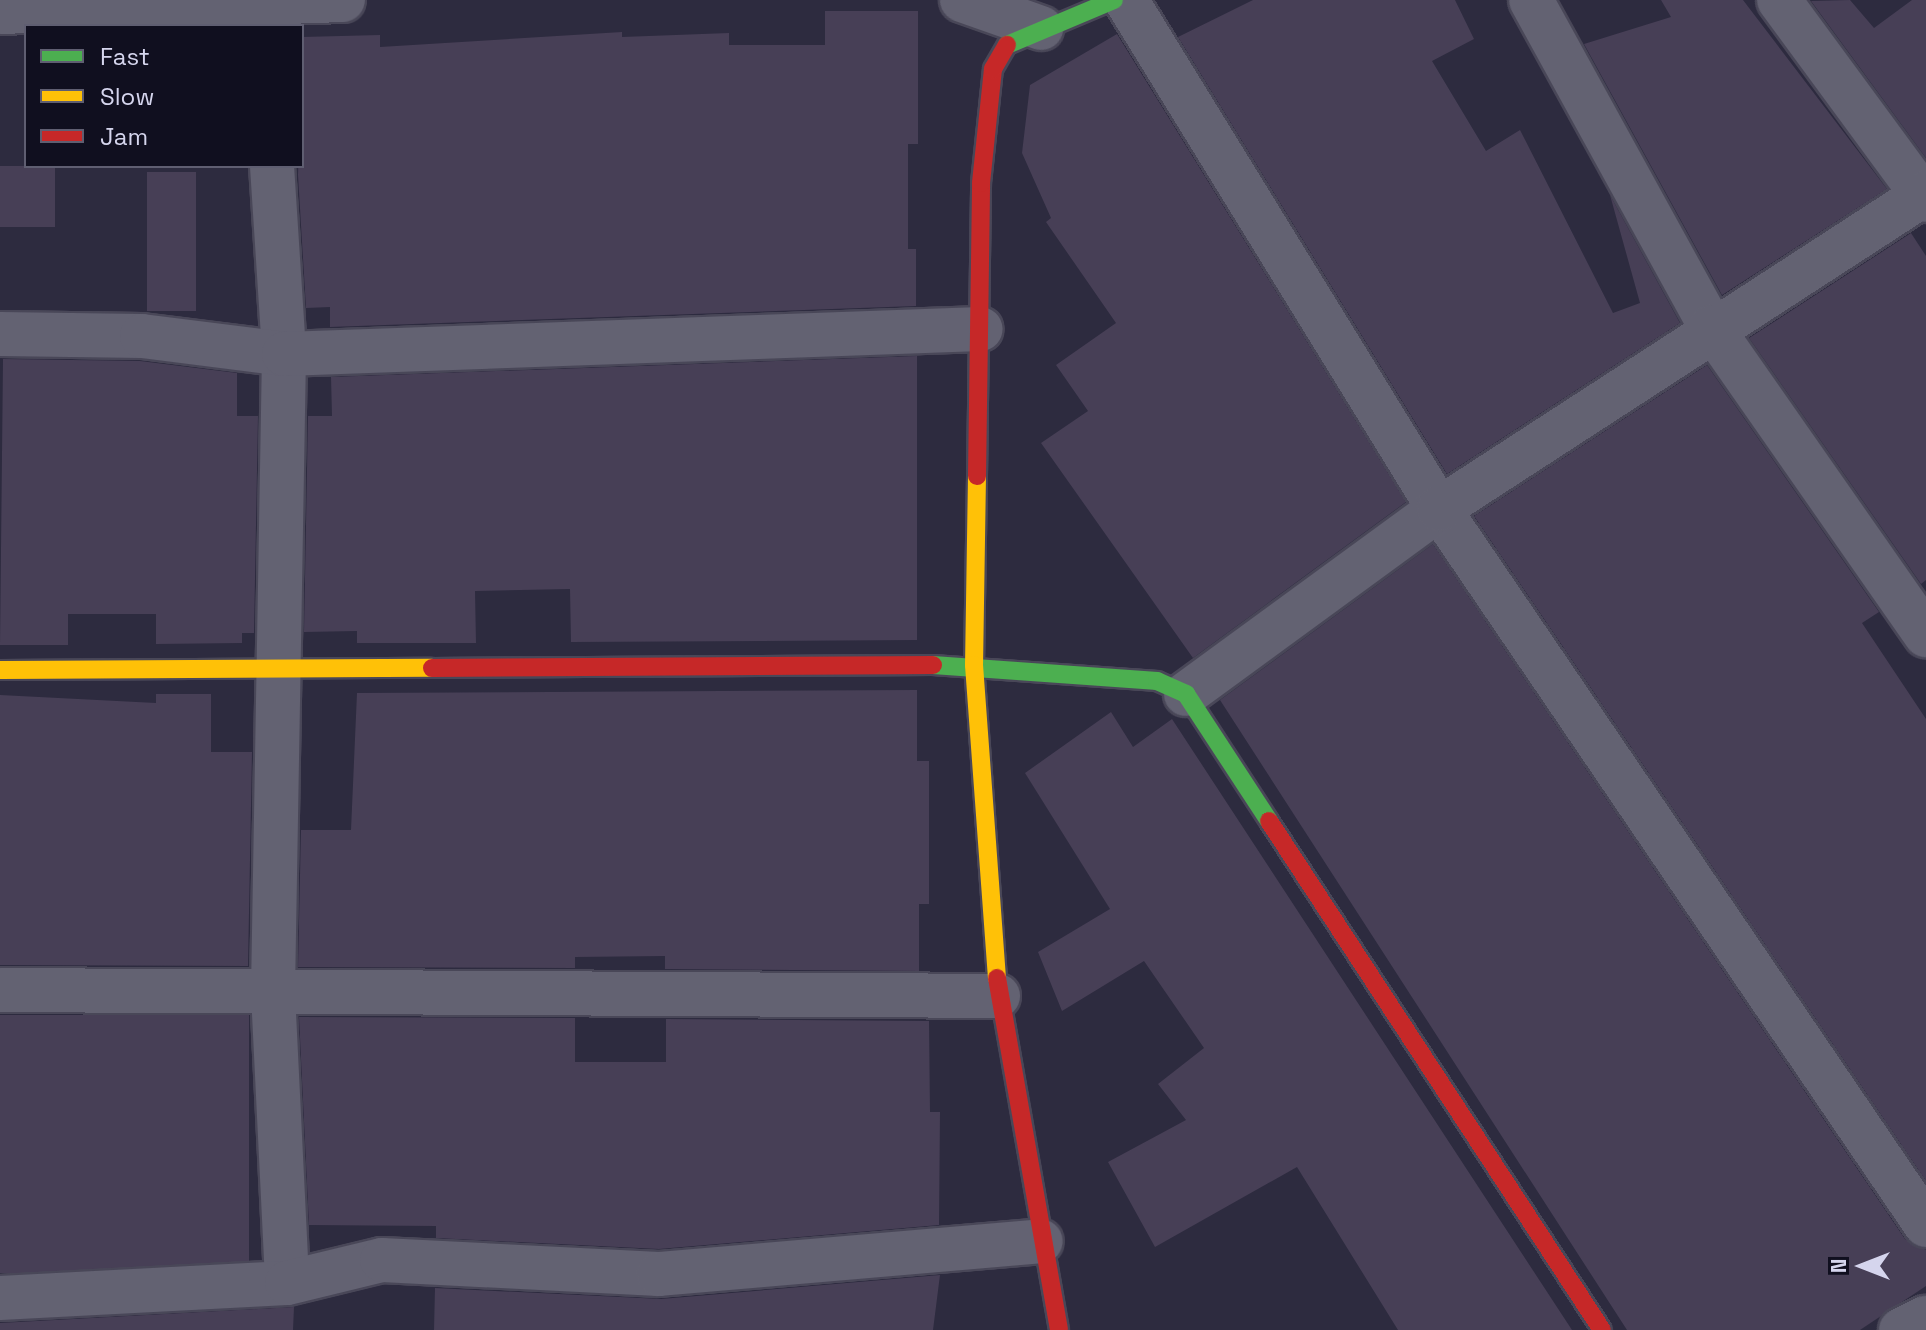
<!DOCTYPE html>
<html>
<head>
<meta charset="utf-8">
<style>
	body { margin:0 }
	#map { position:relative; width:1926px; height:1330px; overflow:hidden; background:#2d2b3f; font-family:"Space Grotesk",sans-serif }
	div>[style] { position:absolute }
	.building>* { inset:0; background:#473f56; transform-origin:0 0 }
	.roads { filter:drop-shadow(2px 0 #494758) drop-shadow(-2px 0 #494758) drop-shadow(0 2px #494758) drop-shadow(0 -2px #494758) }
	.street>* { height:44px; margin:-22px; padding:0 22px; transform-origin:22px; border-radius:22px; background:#636272 }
	.fast>* { height:18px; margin:-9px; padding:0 9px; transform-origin:9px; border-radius:9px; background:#4caf50 }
	.slow>* { height:18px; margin:-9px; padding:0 9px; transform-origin:9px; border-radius:9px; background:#ffc107 }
	.jam>* { height:18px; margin:-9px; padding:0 9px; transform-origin:9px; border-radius:9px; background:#c62828 }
	span { translate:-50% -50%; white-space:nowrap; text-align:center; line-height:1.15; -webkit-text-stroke:6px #100f1f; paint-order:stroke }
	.legend { position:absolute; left:24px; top:24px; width:280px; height:144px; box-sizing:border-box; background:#100f1f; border:2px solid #5f5e71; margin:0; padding:10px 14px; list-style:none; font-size:24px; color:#d5d5ed }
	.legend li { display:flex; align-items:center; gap:16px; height:40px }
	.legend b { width:40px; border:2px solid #5f5e71 }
	.north { position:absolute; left:1822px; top:1226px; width:80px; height:80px; -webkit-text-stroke:6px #100f1f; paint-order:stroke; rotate:270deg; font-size:22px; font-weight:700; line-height:32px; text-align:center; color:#d5d5ed }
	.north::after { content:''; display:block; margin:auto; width:28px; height:36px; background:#d5d5ed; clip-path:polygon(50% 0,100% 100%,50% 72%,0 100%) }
</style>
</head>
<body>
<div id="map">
	<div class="building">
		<i style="clip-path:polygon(1253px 0,1455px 0,1474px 39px,1432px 61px,1486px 151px,1520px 130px,1613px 313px,1640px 303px,1610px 195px,1680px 323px,1447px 474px,1178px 37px)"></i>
		<i style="clip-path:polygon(1661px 0,1743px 0,1887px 189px,1722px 295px,1584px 44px,1671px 17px)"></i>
		<i style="clip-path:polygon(1850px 0,1874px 28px,1912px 0,1926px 0,1926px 158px,1811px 1px)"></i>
		<i style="clip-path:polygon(825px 11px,918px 11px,918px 144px,908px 144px,908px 249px,916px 249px,916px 306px,330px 327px,330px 307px,306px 308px,298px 175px,302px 37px,380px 35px,380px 47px,622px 32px,622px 37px,729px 33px,729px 45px,825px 45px)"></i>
		<i style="clip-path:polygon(1117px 34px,1406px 502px,1193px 658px,1041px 443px,1088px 411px,1056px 365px,1116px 323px,1046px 222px,1051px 218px,1022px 153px,1030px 85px)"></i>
		<i style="left:0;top:166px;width:55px;height:61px"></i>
		<i style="left:147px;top:172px;width:49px;height:139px"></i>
		<i style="clip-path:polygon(1911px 233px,1926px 256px,1926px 580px,1921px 584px,1749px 338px)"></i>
		<i style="clip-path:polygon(917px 356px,917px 640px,571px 642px,570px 589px,475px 591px,476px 643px,357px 643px,357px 631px,304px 632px,308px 416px,332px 416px,331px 377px)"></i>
		<i style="clip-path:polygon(3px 359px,140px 361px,237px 373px,237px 416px,258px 416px,254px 633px,242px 633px,242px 643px,156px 644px,156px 614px,68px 614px,68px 645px,0 645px)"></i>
		<i style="clip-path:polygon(1707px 365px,1879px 612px,1862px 623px,1926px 719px,1926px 1181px,1474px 516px)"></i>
		<i style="clip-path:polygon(1433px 544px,1905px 1239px,1926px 1250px,1926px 1286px,1860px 1330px,1627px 1330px,1220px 700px)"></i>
		<i style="clip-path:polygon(917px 690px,917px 761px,929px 761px,929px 904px,919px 904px,919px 971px,665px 969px,665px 956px,575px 957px,575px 968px,298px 967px,301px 830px,351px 830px,357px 693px)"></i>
		<i style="clip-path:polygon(156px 694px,211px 694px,211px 752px,252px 752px,248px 966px,0 965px,0 695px,156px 703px)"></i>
		<i style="clip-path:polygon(1111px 712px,1133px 747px,1172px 719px,1572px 1330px,1398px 1330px,1297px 1167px,1155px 1247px,1108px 1162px,1186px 1120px,1158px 1084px,1204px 1048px,1144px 961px,1062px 1011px,1038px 952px,1110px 909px,1025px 773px)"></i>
		<i style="left:0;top:1015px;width:249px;height:258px"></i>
		<i style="clip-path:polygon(299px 1017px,575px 1018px,575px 1062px,666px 1062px,666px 1019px,929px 1021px,930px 1112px,940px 1112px,939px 1225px,659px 1249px,436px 1238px,436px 1226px,309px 1225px)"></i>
		<i style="clip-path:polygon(940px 1275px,933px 1330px,434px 1330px,435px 1288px,661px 1299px)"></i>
		<i style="clip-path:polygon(294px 1307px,293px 1330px,0 1330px,0 1323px)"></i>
	</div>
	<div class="roads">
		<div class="street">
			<i style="left:962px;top:0;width:84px;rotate:19.5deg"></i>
			<i style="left:1126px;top:0;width:598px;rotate:58.41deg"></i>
			<i style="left:1439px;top:509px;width:866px;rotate:55.78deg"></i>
			<i style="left:1531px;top:0;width:373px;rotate:61.2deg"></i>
			<i style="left:1711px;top:327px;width:376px;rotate:55.1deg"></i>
			<i style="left:1779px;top:0;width:248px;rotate:53.7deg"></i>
			<i style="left:0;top:12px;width:343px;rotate:-2deg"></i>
			<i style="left:272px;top:166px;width:188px;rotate:86.3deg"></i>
			<i style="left:284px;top:354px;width:639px;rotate:90.99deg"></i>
			<i style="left:273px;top:993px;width:290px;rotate:87.2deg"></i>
			<i style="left:0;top:334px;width:142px;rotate:0.8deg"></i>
			<i style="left:142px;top:336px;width:143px;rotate:7.2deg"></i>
			<i style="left:284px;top:354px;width:697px;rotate:-2.05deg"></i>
			<i style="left:1186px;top:694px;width:313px;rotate:-36.2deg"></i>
			<i style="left:1439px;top:509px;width:581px;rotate:-32.98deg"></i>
			<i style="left:0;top:990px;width:998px;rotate:0.34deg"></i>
			<i style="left:0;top:1298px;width:287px;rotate:-3deg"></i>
			<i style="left:287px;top:1283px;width:98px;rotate:-13.6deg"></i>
			<i style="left:382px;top:1260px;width:277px;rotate:2.9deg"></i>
			<i style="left:659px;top:1274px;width:383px;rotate:-4.9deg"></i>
			<i style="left:1901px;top:1330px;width:28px;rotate:-26deg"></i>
		</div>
		<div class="fast">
			<i style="left:1007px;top:45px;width:116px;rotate:-22.8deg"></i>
			<i style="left:933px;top:665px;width:225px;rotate:4.1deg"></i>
			<i style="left:1157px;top:681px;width:32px;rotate:24deg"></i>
			<i style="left:1186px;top:694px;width:152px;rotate:56.8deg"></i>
		</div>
		<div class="slow">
			<i style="left:977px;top:476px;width:189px;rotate:90.9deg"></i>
			<i style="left:974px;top:665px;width:314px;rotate:85.8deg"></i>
			<i style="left:0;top:670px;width:432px;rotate:-0.3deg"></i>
		</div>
		<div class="jam">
			<i style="left:977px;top:476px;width:293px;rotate:-89.2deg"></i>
			<i style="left:981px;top:183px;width:115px;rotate:-84deg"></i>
			<i style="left:993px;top:69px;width:28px;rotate:-60deg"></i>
			<i style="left:432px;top:668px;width:501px;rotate:-0.34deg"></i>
			<i style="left:1269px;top:821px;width:608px;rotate:56.81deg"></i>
			<i style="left:997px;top:978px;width:357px;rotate:80deg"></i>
		</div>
	</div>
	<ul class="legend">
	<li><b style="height:10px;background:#4caf50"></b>Fast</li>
	<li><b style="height:10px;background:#ffc107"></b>Slow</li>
	<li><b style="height:10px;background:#c62828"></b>Jam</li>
	</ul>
	<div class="north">N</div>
</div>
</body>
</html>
